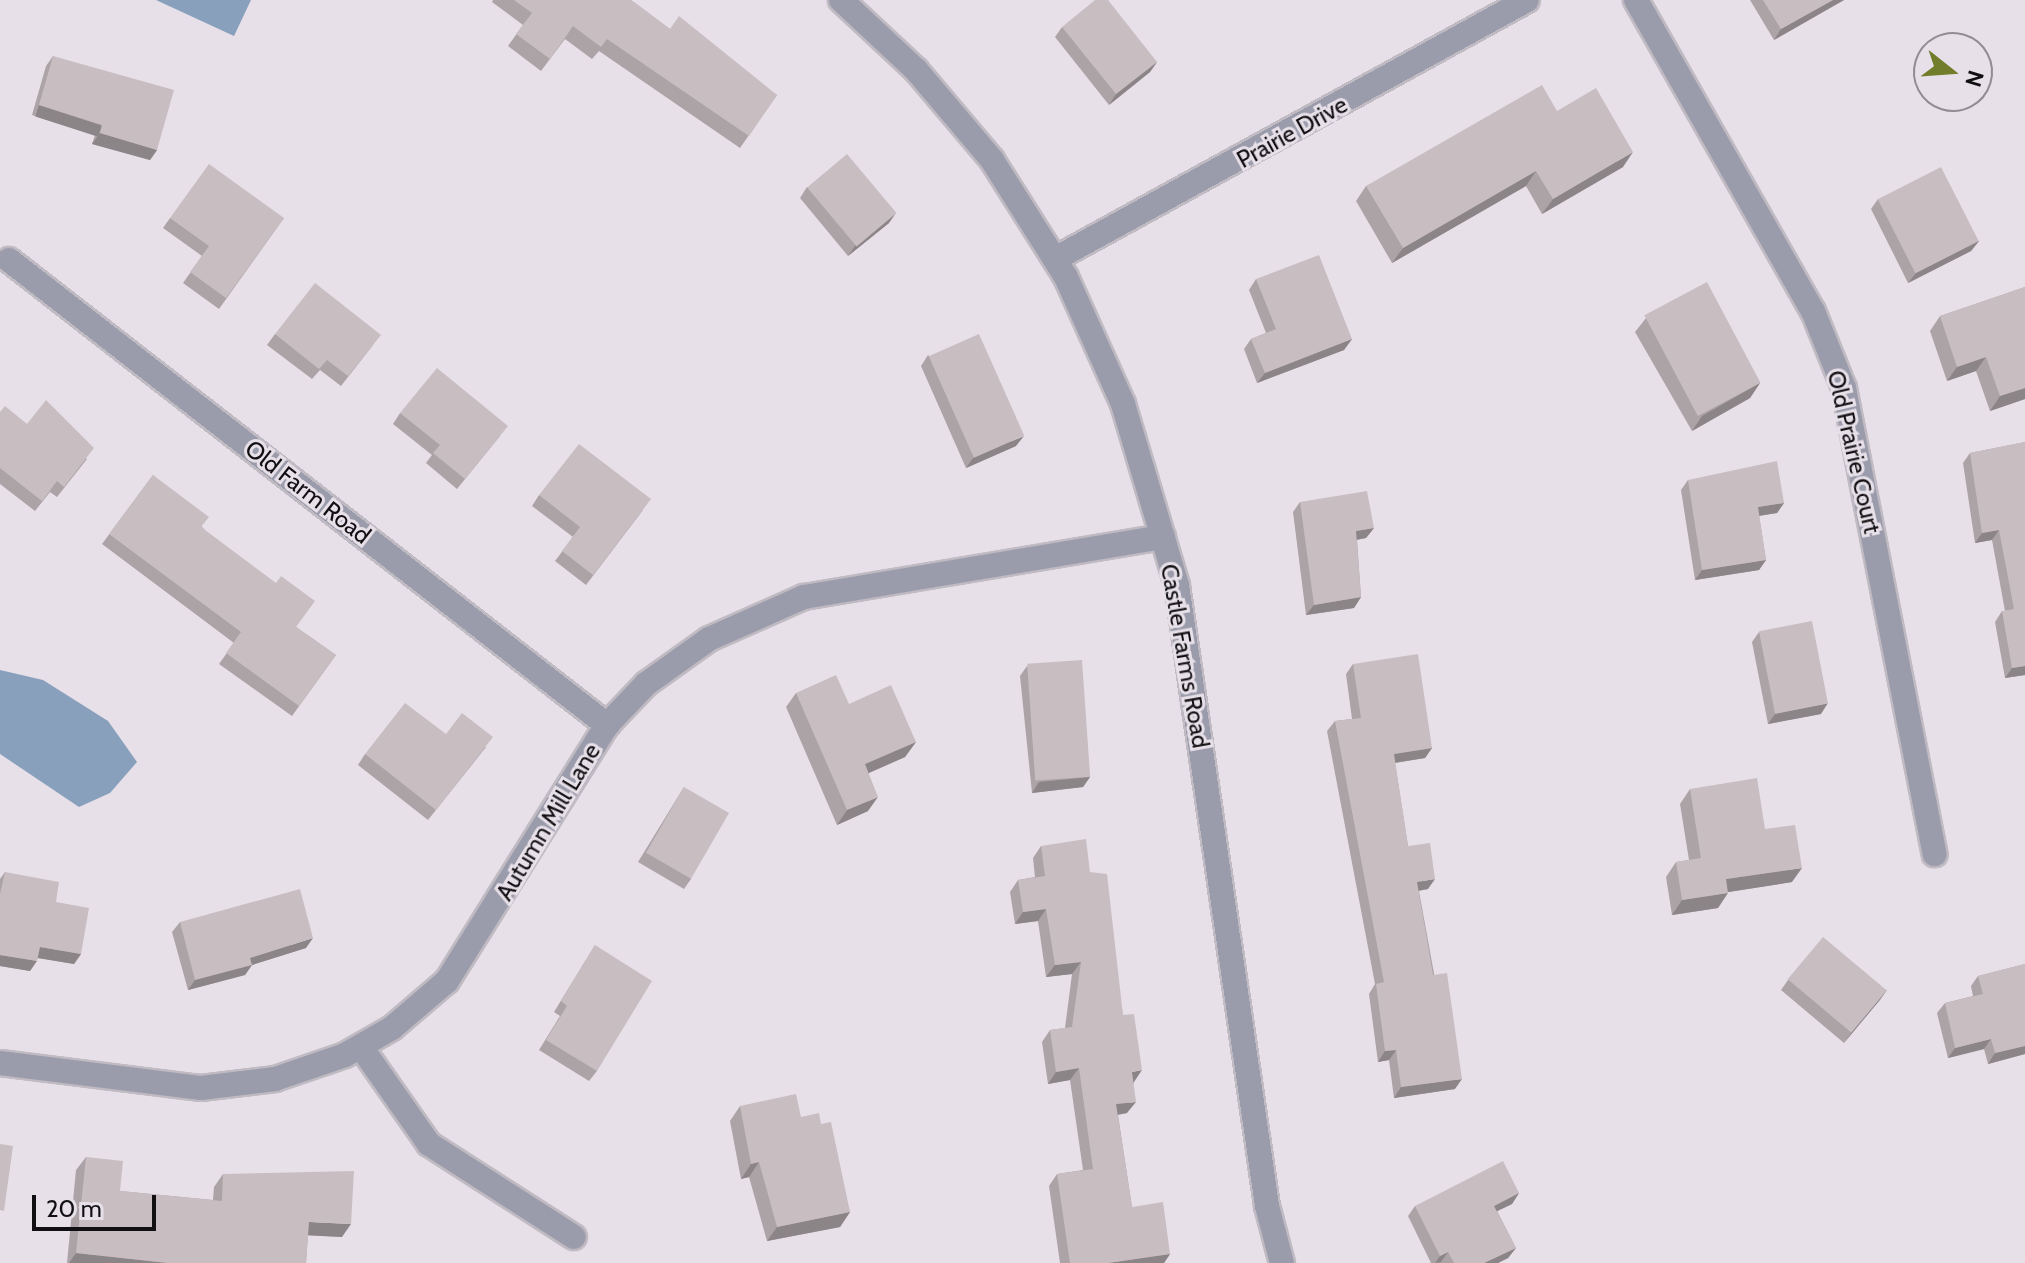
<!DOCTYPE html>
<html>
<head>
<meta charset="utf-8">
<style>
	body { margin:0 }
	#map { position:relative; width:2025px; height:1263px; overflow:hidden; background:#e7e0e9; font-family:Cabin,sans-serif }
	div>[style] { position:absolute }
	.water>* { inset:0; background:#88a0bc }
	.roads { filter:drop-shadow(2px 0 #c0bac2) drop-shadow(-2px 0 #c0bac2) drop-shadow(0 2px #c0bac2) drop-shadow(0 -2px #c0bac2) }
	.minor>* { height:24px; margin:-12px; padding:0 12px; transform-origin:12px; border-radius:12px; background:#9b9cab }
	.wall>* { inset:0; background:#aca3a7 }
	.shaded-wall>* { inset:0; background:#8c8588; transform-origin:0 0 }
	.building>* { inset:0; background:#c8bec2; transform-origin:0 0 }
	span { translate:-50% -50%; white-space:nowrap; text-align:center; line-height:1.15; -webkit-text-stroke:6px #e7e0e9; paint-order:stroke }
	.street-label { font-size:24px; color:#110f12 }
	.north { position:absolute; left:1913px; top:32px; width:80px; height:80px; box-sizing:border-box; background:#e7e0e9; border:2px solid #918c93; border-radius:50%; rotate:107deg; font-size:22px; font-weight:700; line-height:32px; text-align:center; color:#110f12 }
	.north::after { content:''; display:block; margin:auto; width:28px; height:36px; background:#717d2a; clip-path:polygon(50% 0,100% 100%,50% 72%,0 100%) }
	.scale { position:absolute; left:32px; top:1195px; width:124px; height:36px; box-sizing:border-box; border:4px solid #110f12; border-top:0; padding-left:10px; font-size:24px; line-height:28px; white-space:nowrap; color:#110f12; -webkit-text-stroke:6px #e7e0e9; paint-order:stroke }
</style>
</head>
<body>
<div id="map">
	<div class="water">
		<i style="clip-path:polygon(156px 0,251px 0,234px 36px)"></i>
		<i style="clip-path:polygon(0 670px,43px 680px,108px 721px,137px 762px,110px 793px,79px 807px,0 754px)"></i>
	</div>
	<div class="roads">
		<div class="minor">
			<i style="left:841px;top:0;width:103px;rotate:43deg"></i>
			<i style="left:916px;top:70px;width:118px;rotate:49.8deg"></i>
			<i style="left:992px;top:160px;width:138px;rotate:57.7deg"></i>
			<i style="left:1066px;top:277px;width:139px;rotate:65.8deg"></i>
			<i style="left:1123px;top:404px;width:189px;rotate:73.4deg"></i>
			<i style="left:1177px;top:585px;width:627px;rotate:81.75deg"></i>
			<i style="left:1267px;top:1206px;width:59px;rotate:75.3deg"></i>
			<i style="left:1636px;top:0;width:358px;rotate:60.4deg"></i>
			<i style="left:1813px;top:311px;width:83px;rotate:68.1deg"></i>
			<i style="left:1844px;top:388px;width:475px;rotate:79deg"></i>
			<i style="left:1055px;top:259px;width:538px;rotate:-28.75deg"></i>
			<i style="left:9px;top:260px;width:758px;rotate:37.87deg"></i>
			<i style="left:361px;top:1047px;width:118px;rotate:55deg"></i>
			<i style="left:429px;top:1144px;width:172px;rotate:32.7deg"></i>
			<i style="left:0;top:1063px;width:203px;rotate:7.1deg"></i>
			<i style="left:201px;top:1088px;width:75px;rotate:-6.9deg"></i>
			<i style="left:275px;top:1079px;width:74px;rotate:-18.9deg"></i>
			<i style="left:345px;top:1055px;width:54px;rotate:-29.9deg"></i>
			<i style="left:392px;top:1028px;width:72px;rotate:-40.5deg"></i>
			<i style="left:447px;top:981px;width:302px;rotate:-58deg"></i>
			<i style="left:607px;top:725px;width:57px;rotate:-46.4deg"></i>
			<i style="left:646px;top:684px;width:77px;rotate:-35.5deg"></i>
			<i style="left:709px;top:639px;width:104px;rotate:-23.9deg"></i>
			<i style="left:804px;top:597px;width:364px;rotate:-9.5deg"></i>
		</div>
	</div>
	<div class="wall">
		<i style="clip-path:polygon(493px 0,631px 0,670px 29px,777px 95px,740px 148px,599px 51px,592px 59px,565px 39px,541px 71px,508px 46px,523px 25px,492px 2px)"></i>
		<i style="clip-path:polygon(1750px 0,1844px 0,1774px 40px)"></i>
		<i style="clip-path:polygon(1062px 27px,1157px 62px,1150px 72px,1109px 105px,1055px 37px)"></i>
		<i style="clip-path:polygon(53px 56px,157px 150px,150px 160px,92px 144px,95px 135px,32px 115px,46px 66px)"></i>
		<i style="clip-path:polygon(1557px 111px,1623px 167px,1542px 214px,1526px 186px,1392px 263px,1356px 201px,1366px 186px)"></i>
		<i style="clip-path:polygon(807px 187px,889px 223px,848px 256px,800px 198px)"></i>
		<i style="clip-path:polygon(1878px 199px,1979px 241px,1971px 251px,1908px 283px,1871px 209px)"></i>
		<i style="clip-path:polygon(170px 218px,284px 218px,219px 309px,183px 283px,202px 256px,163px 228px)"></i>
		<i style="clip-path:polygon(1256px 279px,1352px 339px,1344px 350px,1257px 383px,1244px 349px,1251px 339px,1266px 333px,1249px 290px)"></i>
		<i style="clip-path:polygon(2025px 287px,2025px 399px,1990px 411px,1976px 371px,1947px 381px,1930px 331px,1940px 316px)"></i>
		<i style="clip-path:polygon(1646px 318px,1760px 383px,1750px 398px,1692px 431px,1635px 332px)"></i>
		<i style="clip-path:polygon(275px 334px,373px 345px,341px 386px,320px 370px,312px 379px,267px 345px)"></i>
		<i style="clip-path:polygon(928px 355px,1016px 446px,966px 468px,921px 366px)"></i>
		<i style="clip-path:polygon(0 412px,27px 424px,87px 459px,57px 497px,50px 492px,35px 511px,0 484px)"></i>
		<i style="clip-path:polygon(400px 413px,500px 436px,457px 489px,426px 463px,432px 455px,393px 424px)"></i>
		<i style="clip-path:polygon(2025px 442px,2025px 675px,2005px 678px,1995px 622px,2002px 611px,2005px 611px,1992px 540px,1975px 543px,1963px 463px,1970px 453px)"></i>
		<i style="clip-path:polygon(153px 475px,296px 627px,336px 655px,292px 716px,219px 664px,234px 643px,102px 544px)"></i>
		<i style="clip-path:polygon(1688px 480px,1784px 503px,1777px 513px,1759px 516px,1766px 560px,1759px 570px,1695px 580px,1681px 490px)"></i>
		<i style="clip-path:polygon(539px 495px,643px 510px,586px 585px,555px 561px,573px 537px,532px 506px)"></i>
		<i style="clip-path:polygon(1300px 502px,1374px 528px,1366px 538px,1357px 540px,1361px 597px,1354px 608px,1306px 615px,1293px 512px)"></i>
		<i style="clip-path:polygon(1759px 632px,1821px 714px,1768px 724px,1752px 642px)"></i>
		<i style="clip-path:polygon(1353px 664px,1432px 748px,1425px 758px,1395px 763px,1408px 846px,1428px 889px,1419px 891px,1455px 1089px,1394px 1098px,1389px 1060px,1378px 1062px,1369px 994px,1375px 984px,1327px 731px,1335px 721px,1352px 719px,1346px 674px)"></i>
		<i style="clip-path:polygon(1027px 666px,1090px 777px,1083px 787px,1032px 793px,1020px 676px)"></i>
		<i style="clip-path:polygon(796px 693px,849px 704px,916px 742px,905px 757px,869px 773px,868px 811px,837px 825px,786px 707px)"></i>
		<i style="clip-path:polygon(446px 734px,486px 747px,428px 820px,358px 765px,365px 754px)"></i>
		<i style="clip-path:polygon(684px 787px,691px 879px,684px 889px,638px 862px)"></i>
		<i style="clip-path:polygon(1690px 789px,1765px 829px,1792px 882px,1728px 892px,1718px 908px,1672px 915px,1666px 877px,1676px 862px,1689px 860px,1680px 804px)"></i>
		<i style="clip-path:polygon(1041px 846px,1090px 872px,1123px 1015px,1134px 1082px,1127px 1113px,1118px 1115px,1132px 1207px,1170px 1254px,1164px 1263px,1060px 1263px,1049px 1186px,1057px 1174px,1083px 1170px,1070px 1080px,1048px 1084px,1042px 1042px,1050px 1030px,1065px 1028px,1072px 974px,1046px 977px,1038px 921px,1015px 924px,1010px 892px,1018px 880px,1035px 877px,1033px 858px)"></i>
		<i style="clip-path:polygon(5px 872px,56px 902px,81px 954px,74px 964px,38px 958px,30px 971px,0 966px,0 879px)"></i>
		<i style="clip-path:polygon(180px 922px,306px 948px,252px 965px,245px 975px,188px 990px,172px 932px)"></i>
		<i style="clip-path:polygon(595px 945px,597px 1071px,589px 1081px,539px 1050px,560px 1016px,554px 1012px)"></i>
		<i style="clip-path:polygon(2025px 964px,2025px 1054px,1988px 1064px,1984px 1049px,1948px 1058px,1937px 1013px,1945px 1003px,1973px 996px,1971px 986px,1978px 976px)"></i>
		<i style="clip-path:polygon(1788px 980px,1887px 990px,1844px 1043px,1781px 990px)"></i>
		<i style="clip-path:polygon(740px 1106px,801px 1117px,821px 1124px,850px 1212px,840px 1227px,767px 1241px,749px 1177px,741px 1179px,730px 1121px)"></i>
		<i style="clip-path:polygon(86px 1157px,120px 1191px,213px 1200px,214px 1187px,223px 1174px,342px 1237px,308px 1235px,306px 1263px,67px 1263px,76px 1170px)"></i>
		<i style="clip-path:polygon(1519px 1193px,1512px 1204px,1497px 1211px,1516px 1248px,1508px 1258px,1498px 1263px,1431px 1263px,1408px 1216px,1415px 1206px)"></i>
	</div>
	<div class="shaded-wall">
		<i style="clip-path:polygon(1833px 0,1844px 0,1774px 40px,1781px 29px)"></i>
		<i style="clip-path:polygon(1157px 62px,1150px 72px,1109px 105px,1116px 94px)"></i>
		<i style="left:39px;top:105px;width:66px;height:12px;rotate:18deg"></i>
		<i style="clip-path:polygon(100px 133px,157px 150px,150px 160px,92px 144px)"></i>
		<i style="clip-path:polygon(1633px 152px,1623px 167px,1542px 214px,1553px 199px)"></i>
		<i style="clip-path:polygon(1536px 171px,1526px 186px,1392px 263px,1403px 248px)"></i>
		<i style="clip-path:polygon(896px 213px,889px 223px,848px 256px,855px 246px)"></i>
		<i style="clip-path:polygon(1979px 241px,1971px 251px,1908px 283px,1916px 273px)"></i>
		<i style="clip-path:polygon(1352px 339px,1344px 350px,1257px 383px,1265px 373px)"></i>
		<i style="clip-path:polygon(1986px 357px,1976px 371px,1947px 381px,1957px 367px)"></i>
		<i style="clip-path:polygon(1760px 383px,1750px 398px,1692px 431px,1702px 416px)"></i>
		<i style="clip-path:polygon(2025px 388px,2025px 399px,1990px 411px,2000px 396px)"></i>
		<i style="clip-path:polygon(1024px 436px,1016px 446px,966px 468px,973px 458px)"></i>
		<i style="clip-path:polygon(1784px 503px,1777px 513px,1751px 517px,1758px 507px)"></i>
		<i style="clip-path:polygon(1374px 528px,1366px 538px,1349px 541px,1356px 531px)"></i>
		<i style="clip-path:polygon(1999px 530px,1992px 540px,1975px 543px,1982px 533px)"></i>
		<i style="clip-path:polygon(1766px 560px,1759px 570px,1695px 580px,1702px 570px)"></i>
		<i style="clip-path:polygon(1361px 597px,1354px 608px,1306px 615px,1314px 605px)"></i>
		<i style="clip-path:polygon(2025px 666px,2025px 675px,2005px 678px,2012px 668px)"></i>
		<i style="clip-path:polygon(1828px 703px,1821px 714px,1768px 724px,1775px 714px)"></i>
		<i style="clip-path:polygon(916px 742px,905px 757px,855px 779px,865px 764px)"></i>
		<i style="clip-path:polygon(1432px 748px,1425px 758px,1387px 764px,1394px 754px)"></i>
		<i style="clip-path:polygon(1090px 777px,1083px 787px,1032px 793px,1039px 782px)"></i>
		<i style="clip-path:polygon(878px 797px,868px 811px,837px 825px,847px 810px)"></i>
		<i style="clip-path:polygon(1802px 868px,1792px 882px,1716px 894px,1726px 879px)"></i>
		<i style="clip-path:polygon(1435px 879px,1428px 889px,1410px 892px,1417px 882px)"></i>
		<i style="clip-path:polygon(1728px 893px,1718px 908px,1672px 915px,1682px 900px)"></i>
		<i style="clip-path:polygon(1046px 909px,1038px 921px,1015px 924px,1023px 912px)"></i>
		<i style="clip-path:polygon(313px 938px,306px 948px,252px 965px,245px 975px,188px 990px,195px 980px,250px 958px)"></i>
		<i style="clip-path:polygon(40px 947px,81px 954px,74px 964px,32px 957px)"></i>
		<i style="clip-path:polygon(0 955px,37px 961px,30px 971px,0 966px)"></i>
		<i style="clip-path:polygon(1081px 962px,1072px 974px,1046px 977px,1055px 965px)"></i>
		<i style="clip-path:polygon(1887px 990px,1880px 1000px,1844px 1043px,1852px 1032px)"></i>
		<i style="clip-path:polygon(1991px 1039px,1984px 1049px,1948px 1058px,1955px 1048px)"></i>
		<i style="clip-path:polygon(2025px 1046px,2025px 1054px,1988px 1064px,1995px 1053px)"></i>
		<i style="clip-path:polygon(1396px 1050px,1389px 1060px,1378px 1062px,1385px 1051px)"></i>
		<i style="clip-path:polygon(1079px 1068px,1070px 1080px,1048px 1084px,1056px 1072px)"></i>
		<i style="clip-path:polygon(1142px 1070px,1134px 1082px,1124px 1084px,1132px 1072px)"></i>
		<i style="clip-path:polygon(1462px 1079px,1455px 1089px,1394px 1098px,1401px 1087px)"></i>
		<i style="clip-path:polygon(1136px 1102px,1127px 1113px,1108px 1116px,1116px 1104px)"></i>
		<i style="clip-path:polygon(759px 1162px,749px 1177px,741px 1179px,751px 1164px)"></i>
		<i style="clip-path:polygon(1519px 1193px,1512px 1204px,1487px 1216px,1494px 1206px)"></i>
		<i style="clip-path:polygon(850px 1212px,840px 1227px,767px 1241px,777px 1227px)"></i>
		<i style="clip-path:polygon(309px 1222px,351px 1224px,342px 1237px,300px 1235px)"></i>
		<i style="clip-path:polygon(1516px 1248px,1508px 1258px,1498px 1263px,1484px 1263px)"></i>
		<i style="clip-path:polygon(1448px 1252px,1441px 1262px,1435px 1263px,1440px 1256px)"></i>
		<i style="clip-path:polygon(76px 1253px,168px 1263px,69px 1263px)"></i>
		<i style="clip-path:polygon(1170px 1254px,1164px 1263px,1108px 1263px)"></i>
	</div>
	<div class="building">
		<i style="clip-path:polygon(514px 0,631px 0,670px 29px,679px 16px,777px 95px,749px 136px,607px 39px,601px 47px,573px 26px,550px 59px,516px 34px,532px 13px)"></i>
		<i style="clip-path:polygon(1095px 0,1108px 0,1157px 62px,1116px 94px,1062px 27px)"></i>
		<i style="clip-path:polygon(1763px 0,1833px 0,1781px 29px)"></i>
		<i style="clip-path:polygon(53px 56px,174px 90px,157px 150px,100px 133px,102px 125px,39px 105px)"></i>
		<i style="clip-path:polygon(1542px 85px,1557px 111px,1596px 88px,1633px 152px,1553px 199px,1536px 171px,1403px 248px,1366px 186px)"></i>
		<i style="left:847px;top:154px;width:77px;height:52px;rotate:50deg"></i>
		<i style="clip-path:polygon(209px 164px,284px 218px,226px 298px,190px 272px,209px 246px,170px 218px)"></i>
		<i style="left:1941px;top:167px;width:83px;height:71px;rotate:63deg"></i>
		<i style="clip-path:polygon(1319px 255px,1352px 339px,1265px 373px,1251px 339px,1276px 329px,1256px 279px)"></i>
		<i style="left:1707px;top:282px;width:114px;height:71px;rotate:62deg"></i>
		<i style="clip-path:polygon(315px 283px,381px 335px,348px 376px,327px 360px,319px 369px,275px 334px)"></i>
		<i style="clip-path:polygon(2025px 287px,2025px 388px,2000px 396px,1986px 357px,1957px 367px,1940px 316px)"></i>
		<i style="left:979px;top:334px;width:111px;height:55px;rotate:66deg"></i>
		<i style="clip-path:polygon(437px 368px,508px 426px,465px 479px,433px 453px,440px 445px,400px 413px)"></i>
		<i style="clip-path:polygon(46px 400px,94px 448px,64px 487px,57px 481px,42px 501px,0 468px,0 412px,5px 406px,27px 424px)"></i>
		<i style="clip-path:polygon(2025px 442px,2025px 666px,2012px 668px,2002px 611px,2014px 609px,1999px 530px,1982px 533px,1970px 453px)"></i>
		<i style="clip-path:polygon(579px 444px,651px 499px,593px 575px,562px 551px,580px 527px,539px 495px)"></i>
		<i style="clip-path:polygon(1777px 461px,1784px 503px,1758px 507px,1766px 560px,1702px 570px,1688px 480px)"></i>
		<i style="clip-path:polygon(153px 475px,209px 517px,201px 527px,276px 583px,281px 576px,315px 601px,296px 627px,336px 655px,299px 706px,226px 653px,241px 632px,109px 534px)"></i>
		<i style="clip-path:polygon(1367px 491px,1374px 528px,1356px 531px,1361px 597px,1314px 605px,1300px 502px)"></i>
		<i style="left:1812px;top:621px;width:84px;height:54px;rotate:79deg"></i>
		<i style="clip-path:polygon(1418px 654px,1432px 748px,1394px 754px,1408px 846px,1430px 843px,1435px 879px,1417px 882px,1433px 975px,1447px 973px,1462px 1079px,1401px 1087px,1396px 1050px,1385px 1051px,1376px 984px,1384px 982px,1335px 721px,1361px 718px,1353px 664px)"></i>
		<i style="left:1082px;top:660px;width:117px;height:55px;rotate:86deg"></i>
		<i style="clip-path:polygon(836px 675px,849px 704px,891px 685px,916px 742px,865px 764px,878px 797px,847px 810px,796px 693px)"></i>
		<i style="clip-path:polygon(405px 703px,446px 734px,462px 713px,493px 737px,436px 810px,365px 754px)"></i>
		<i style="clip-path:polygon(1757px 778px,1765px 829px,1795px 825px,1802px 868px,1726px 879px,1728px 893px,1682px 900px,1676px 862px,1701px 858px,1690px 789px)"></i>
		<i style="left:684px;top:787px;width:52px;height:76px;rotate:30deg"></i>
		<i style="clip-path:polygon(1086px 839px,1090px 872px,1107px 874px,1123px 1015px,1134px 1014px,1142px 1070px,1132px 1072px,1136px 1102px,1116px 1104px,1132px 1207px,1163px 1202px,1170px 1254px,1108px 1263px,1070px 1263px,1057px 1174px,1093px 1169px,1079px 1068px,1056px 1072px,1050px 1030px,1072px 1027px,1081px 962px,1055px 965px,1046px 909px,1023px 912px,1018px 880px,1045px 876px,1041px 846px)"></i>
		<i style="clip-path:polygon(5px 872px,59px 882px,56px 902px,89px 908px,81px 954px,40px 947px,37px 961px,0 955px,0 894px)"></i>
		<i style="clip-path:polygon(300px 889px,313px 938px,250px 958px,252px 965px,195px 980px,180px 922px)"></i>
		<i style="left:1823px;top:937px;width:83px;height:55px;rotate:40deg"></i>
		<i style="clip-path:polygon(595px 945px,652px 981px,597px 1071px,546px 1040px,567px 1006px,561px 1001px)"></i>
		<i style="clip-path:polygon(2025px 964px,2025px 1046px,1995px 1053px,1991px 1039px,1955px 1048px,1945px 1003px,1983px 994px,1978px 976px)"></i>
		<i style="clip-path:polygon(796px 1094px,801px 1117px,819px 1113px,821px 1124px,831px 1122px,850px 1212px,777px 1227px,759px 1162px,751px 1164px,740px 1106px)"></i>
		<i style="clip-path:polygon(0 1144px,13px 1146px,4px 1211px,0 1210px)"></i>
		<i style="clip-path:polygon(86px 1157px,123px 1161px,120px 1191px,222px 1201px,223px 1174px,354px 1171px,351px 1224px,309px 1222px,306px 1263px,168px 1263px,76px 1253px)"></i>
		<i style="clip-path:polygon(1503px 1161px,1519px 1193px,1494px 1206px,1516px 1248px,1484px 1263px,1454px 1263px,1448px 1252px,1440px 1256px,1415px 1206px)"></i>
	</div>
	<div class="street-label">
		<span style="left:1292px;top:132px;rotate:-29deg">Prairie Drive</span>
		<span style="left:1854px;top:452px;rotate:77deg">Old Prairie Court</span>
		<span style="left:308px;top:492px;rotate:38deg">Old Farm Road</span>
		<span style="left:1185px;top:656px;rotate:80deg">Castle Farms Road</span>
		<span style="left:548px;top:822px;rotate:-59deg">Autumn Mill Lane</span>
	</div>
	<div class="north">N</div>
	<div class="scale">20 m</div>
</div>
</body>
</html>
